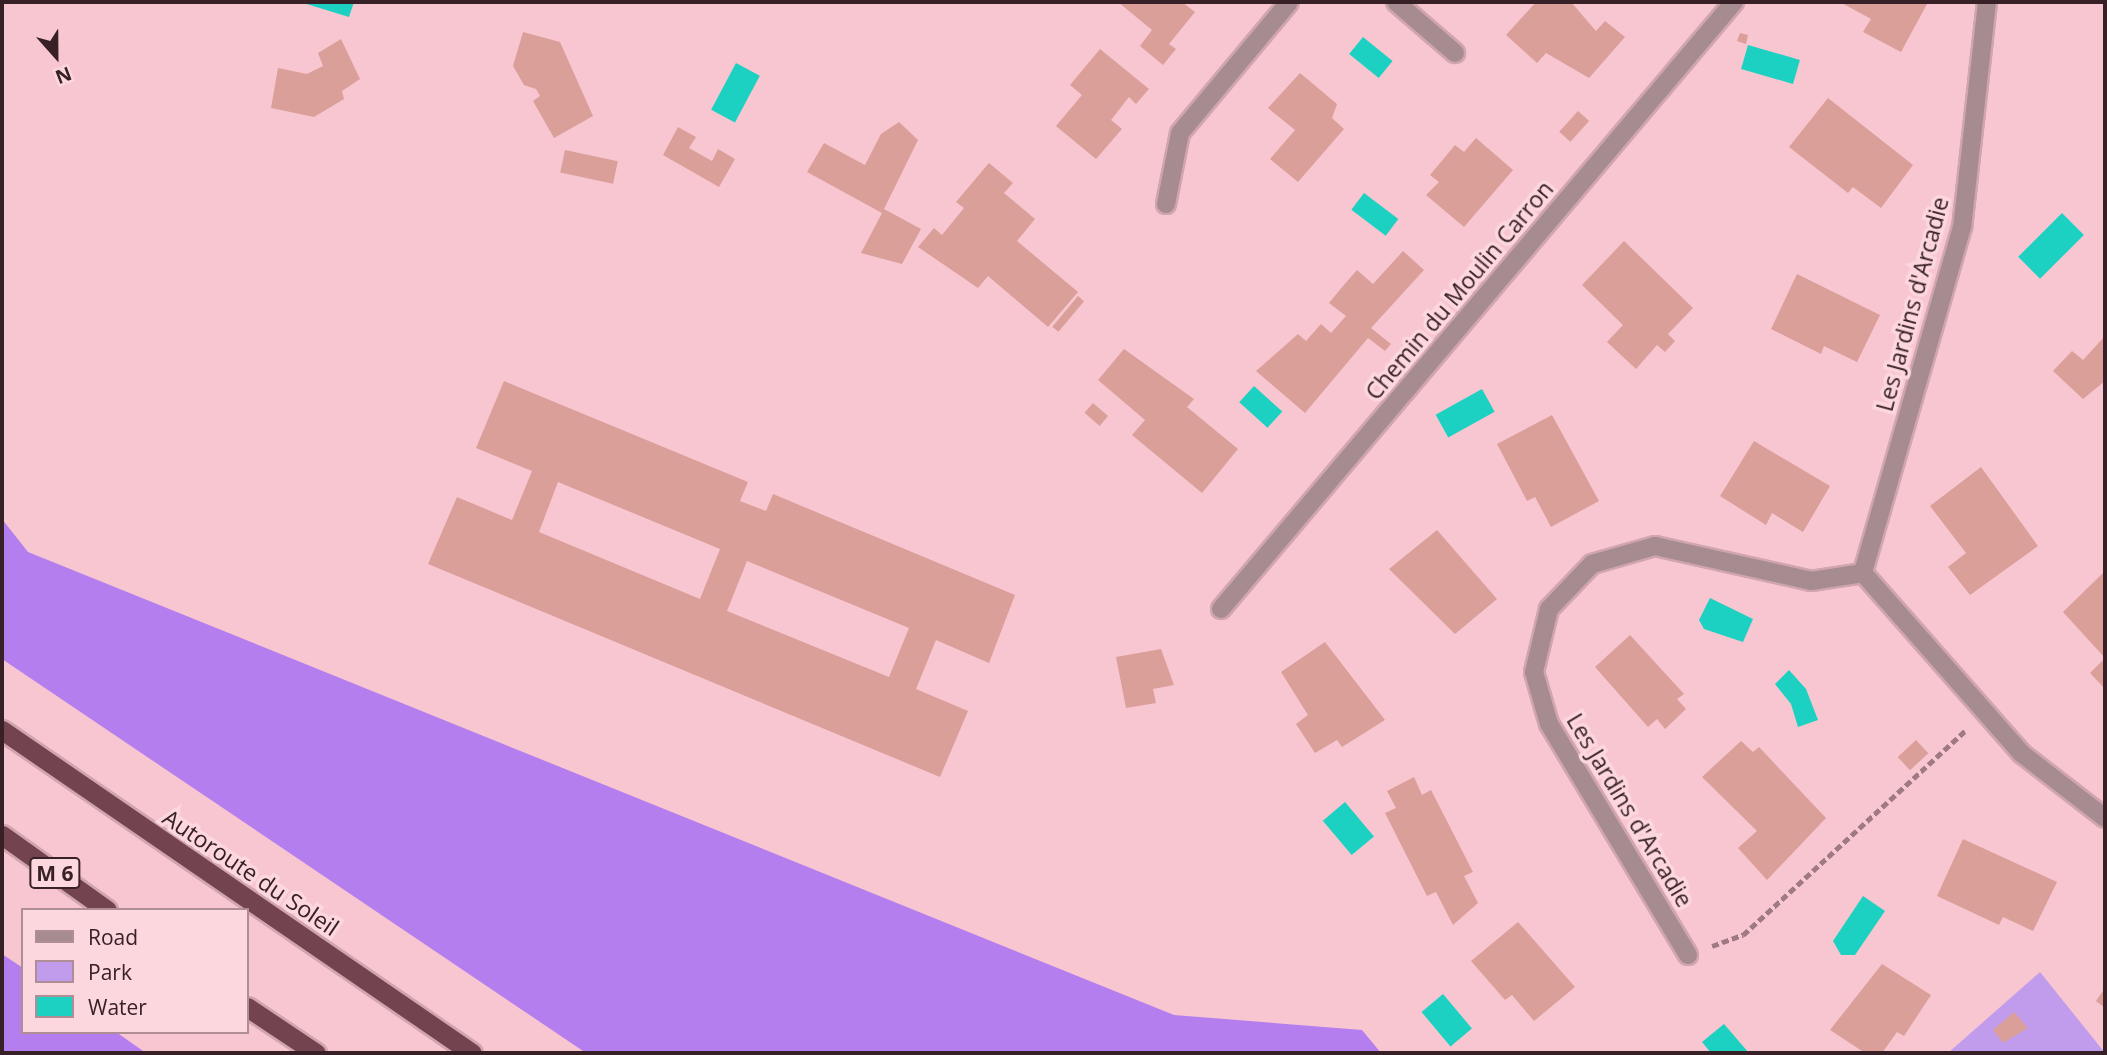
<!DOCTYPE html>
<html>
<head>
<meta charset="utf-8">
<style>
	body { margin:0 }
	#map { position:relative; width:2107px; height:1055px; overflow:hidden; background:#f7c6d0; font-family:"Open Sans",sans-serif }
	div>[style] { position:absolute }
	.green>* { inset:0; background:#c19cec }
	.forest>* { inset:0; background:#b57eef }
	.water>* { inset:0; background:#1cd1c1; transform-origin:0 0 }
	.building>* { inset:0; background:#db9f9a; transform-origin:0 0 }
	.path>* { height:4.5px; margin-top:-2.25px; transform-origin:0; background:repeating-linear-gradient(90deg,#9f7a82 0 7px,transparent 0 10.5px) }
	.roads { filter:drop-shadow(2px 0 #d1a5ae) drop-shadow(-2px 0 #d1a5ae) drop-shadow(0 2px #d1a5ae) drop-shadow(0 -2px #d1a5ae) }
	.minor>* { height:18px; margin:-9px; padding:0 9px; transform-origin:9px; border-radius:9px; background:#a68c91 }
	.trunk>* { height:19px; margin:-9.5px; padding:0 9.5px; transform-origin:9.5px; border-radius:9.5px; background:#73444f }
	span { translate:-50% -50%; white-space:nowrap; text-align:center; line-height:1.15; -webkit-text-stroke:7px #fdd7de; paint-order:stroke }
	.shield-label span { padding:2px 5px; background:#fdd7de; border:2px solid; border-radius:5px; -webkit-text-stroke-width:0 }
	.shield-label { font-size:21px; color:#382126; font-weight:700 }
	.street-label { font-size:23px; color:#382126 }
	.frame { position:absolute; inset:0; border:4px solid #382126; pointer-events:none }
	.legend { position:absolute; left:21px; top:908px; width:228px; height:126px; box-sizing:border-box; background:#fdd7de; border:2px solid #ae8e94; margin:0; padding:9px 12px; list-style:none; font-size:21px; color:#382126 }
	.legend li { display:flex; align-items:center; gap:14px; height:35px }
	.legend b { width:35px; border:2px solid #ae8e94 }
	.north { position:absolute; left:21px; top:21px; width:70px; height:70px; -webkit-text-stroke:5px #fdd7de; paint-order:stroke; rotate:159deg; font-size:19px; font-weight:700; line-height:28px; text-align:center; color:#382126 }
	.north::after { content:''; display:block; margin:auto; width:24px; height:32px; background:#382126; clip-path:polygon(50% 0,100% 100%,50% 72%,0 100%) }
</style>
</head>
<body>
<div id="map">
	<div class="green">
		<i style="clip-path:polygon(2040px 972px,2105px 1053px,1948px 1053px)"></i>
	</div>
	<div class="forest">
		<i style="clip-path:polygon(2px 519px,28px 552px,1174px 1015px,1362px 1030px,1381px 1053px,586px 1053px,2px 659px)"></i>
		<i style="clip-path:polygon(2px 954px,23px 968px,23px 1032px,116px 1032px,146px 1053px,2px 1053px)"></i>
	</div>
	<div class="water">
		<i style="clip-path:polygon(300px 2px,354px 2px,349px 17px)"></i>
		<i style="left:1363px;top:37px;width:38px;height:22px;rotate:39deg"></i>
		<i style="left:1748px;top:45px;width:54px;height:25px;rotate:16deg"></i>
		<i style="left:736px;top:63px;width:27px;height:53px;rotate:28deg"></i>
		<i style="left:1364px;top:193px;width:43px;height:21px;rotate:37deg"></i>
		<i style="left:2062px;top:213px;width:31px;height:62px;rotate:45deg"></i>
		<i style="left:1254px;top:386px;width:38px;height:22px;rotate:42deg"></i>
		<i style="left:1482px;top:389px;width:26px;height:53px;rotate:61deg"></i>
		<i style="clip-path:polygon(1710px 598px,1753px 619px,1743px 642px,1704px 629px,1699px 620px)"></i>
		<i style="clip-path:polygon(1789px 670px,1806px 689px,1818px 720px,1798px 727px,1791px 704px,1775px 684px)"></i>
		<i style="left:1345px;top:802px;width:45px;height:29px;rotate:50deg"></i>
		<i style="clip-path:polygon(1863px 896px,1885px 911px,1855px 955px,1841px 955px,1833px 941px)"></i>
		<i style="left:1443px;top:994px;width:45px;height:28px;rotate:50deg"></i>
		<i style="clip-path:polygon(1724px 1024px,1749px 1053px,1711px 1053px,1702px 1042px)"></i>
	</div>
	<div class="building">
		<i style="clip-path:polygon(1118px 2px,1182px 2px,1195px 12px,1169px 44px,1176px 49px,1163px 65px,1140px 46px,1152px 30px)"></i>
		<i style="clip-path:polygon(1536px 2px,1571px 2px,1596px 31px,1605px 21px,1625px 37px,1589px 78px,1546px 53px,1537px 63px,1506px 35px)"></i>
		<i style="clip-path:polygon(1840px 2px,1922px 2px,1927px 4px,1901px 52px,1863px 32px,1871px 19px)"></i>
		<i style="clip-path:polygon(523px 32px,560px 42px,593px 116px,554px 138px,533px 101px,540px 96px,536px 89px,524px 85px,513px 66px)"></i>
		<i style="clip-path:polygon(1740px 33px,1748px 35px,1746px 44px,1737px 41px)"></i>
		<i style="clip-path:polygon(341px 39px,360px 79px,342px 91px,344px 99px,314px 117px,271px 108px,278px 68px,307px 74px,323px 66px,318px 53px)"></i>
		<i style="clip-path:polygon(1100px 49px,1149px 89px,1136px 104px,1129px 97px,1111px 120px,1122px 129px,1096px 159px,1056px 126px,1082px 95px,1070px 85px)"></i>
		<i style="clip-path:polygon(1300px 73px,1337px 104px,1332px 118px,1344px 129px,1298px 182px,1270px 159px,1295px 130px,1268px 108px)"></i>
		<i style="clip-path:polygon(1828px 98px,1913px 165px,1881px 208px,1853px 187px,1848px 193px,1789px 147px)"></i>
		<i style="left:1578px;top:111px;width:15px;height:28px;rotate:42deg"></i>
		<i style="clip-path:polygon(899px 122px,918px 140px,884px 209px,921px 229px,902px 264px,861px 253px,882px 213px,807px 172px,824px 143px,865px 165px,881px 134px)"></i>
		<i style="clip-path:polygon(678px 127px,696px 137px,689px 148px,712px 161px,718px 149px,735px 159px,719px 187px,663px 155px)"></i>
		<i style="clip-path:polygon(1476px 138px,1513px 170px,1464px 227px,1426px 195px,1439px 182px,1430px 175px,1455px 145px,1464px 152px)"></i>
		<i style="left:565px;top:150px;width:54px;height:23px;rotate:12deg"></i>
		<i style="clip-path:polygon(989px 163px,1013px 183px,1004px 193px,1035px 219px,1017px 241px,1078px 292px,1048px 327px,988px 276px,978px 288px,918px 247px,934px 228px,942px 235px,964px 208px,956px 202px)"></i>
		<i style="clip-path:polygon(1624px 241px,1693px 308px,1668px 334px,1675px 341px,1665px 352px,1657px 345px,1636px 369px,1607px 342px,1623px 325px,1582px 285px)"></i>
		<i style="clip-path:polygon(1403px 251px,1424px 270px,1371px 328px,1391px 344px,1385px 351px,1368px 338px,1305px 413px,1256px 371px,1298px 334px,1306px 341px,1321px 324px,1331px 333px,1346px 316px,1329px 303px,1343px 286px,1357px 270px,1373px 284px)"></i>
		<i style="clip-path:polygon(1797px 274px,1880px 315px,1857px 362px,1824px 346px,1821px 354px,1771px 329px)"></i>
		<i style="left:1078px;top:296px;width:8px;height:40px;rotate:40deg"></i>
		<i style="clip-path:polygon(2105px 336px,2105px 381px,2083px 399px,2053px 371px,2072px 351px,2083px 360px)"></i>
		<i style="clip-path:polygon(1124px 349px,1194px 399px,1187px 407px,1238px 449px,1202px 493px,1132px 435px,1145px 420px,1098px 380px)"></i>
		<i style="clip-path:polygon(evenodd,504px 381px,748px 482px,740px 501px,766px 511px,773px 494px,1015px 595px,989px 663px,936px 640px,916px 689px,968px 711px,940px 777px,428px 564px,457px 497px,512px 520px,532px 471px,476px 448px,504px 381px,558px 482px,720px 549px,700px 599px,539px 532px,558px 482px,504px 381px,747px 561px,909px 628px,889px 677px,727px 611px,747px 561px)"></i>
		<i style="left:1093px;top:403px;width:20px;height:13px;rotate:41deg"></i>
		<i style="clip-path:polygon(1552px 415px,1599px 501px,1551px 527px,1535px 497px,1527px 501px,1497px 444px)"></i>
		<i style="clip-path:polygon(1754px 441px,1830px 486px,1803px 532px,1772px 513px,1766px 525px,1720px 496px)"></i>
		<i style="clip-path:polygon(1981px 467px,2038px 546px,1970px 595px,1948px 567px,1966px 553px,1930px 506px)"></i>
		<i style="clip-path:polygon(1437px 530px,1497px 599px,1455px 634px,1389px 569px)"></i>
		<i style="clip-path:polygon(2105px 571px,2105px 658px,2063px 612px)"></i>
		<i style="clip-path:polygon(1630px 635px,1684px 694px,1677px 699px,1686px 709px,1665px 729px,1657px 719px,1648px 727px,1595px 667px)"></i>
		<i style="clip-path:polygon(1325px 642px,1385px 720px,1342px 747px,1337px 740px,1315px 753px,1296px 724px,1308px 715px,1281px 672px)"></i>
		<i style="clip-path:polygon(1161px 649px,1174px 685px,1153px 689px,1156px 703px,1126px 708px,1116px 657px)"></i>
		<i style="clip-path:polygon(2105px 658px,2105px 689px,2090px 673px)"></i>
		<i style="left:1916px;top:740px;width:18px;height:25px;rotate:47deg"></i>
		<i style="clip-path:polygon(1741px 741px,1753px 752px,1759px 747px,1826px 818px,1767px 880px,1738px 848px,1757px 831px,1702px 777px)"></i>
		<i style="clip-path:polygon(1414px 777px,1422px 795px,1431px 790px,1473px 872px,1464px 876px,1478px 903px,1453px 925px,1436px 892px,1427px 896px,1385px 813px,1396px 808px,1387px 791px)"></i>
		<i style="clip-path:polygon(1963px 839px,2057px 882px,2033px 931px,2003px 917px,1999px 925px,1937px 896px)"></i>
		<i style="clip-path:polygon(1518px 922px,1575px 987px,1534px 1021px,1512px 995px,1505px 1000px,1471px 961px)"></i>
		<i style="clip-path:polygon(1882px 964px,1931px 995px,1904px 1036px,1897px 1032px,1882px 1053px,1865px 1053px,1830px 1030px)"></i>
		<i style="clip-path:polygon(2105px 988px,2105px 1008px,2096px 1001px)"></i>
		<i style="clip-path:polygon(2014px 1012px,2028px 1028px,2003px 1043px,1993px 1030px)"></i>
	</div>
	<div class="path">
		<i style="left:1712px;top:946px;width:33px;rotate:-20deg"></i>
		<i style="left:1743px;top:935px;width:304px;rotate:-42.6deg"></i>
	</div>
	<div class="roads">
		<div class="minor">
			<i style="left:1396px;top:2px;width:78px;rotate:40.8deg"></i>
			<i style="left:1987px;top:2px;width:226px;rotate:96.3deg"></i>
			<i style="left:1962px;top:227px;width:360px;rotate:106deg"></i>
			<i style="left:1863px;top:573px;width:240px;rotate:48.7deg"></i>
			<i style="left:2021px;top:753px;width:106px;rotate:37.7deg"></i>
			<i style="left:1166px;top:204px;width:72px;rotate:-78.8deg"></i>
			<i style="left:1180px;top:133px;width:170px;rotate:-50.2deg"></i>
			<i style="left:1221px;top:609px;width:795px;rotate:-49.8deg"></i>
			<i style="left:1688px;top:955px;width:270px;rotate:-121deg"></i>
			<i style="left:1549px;top:724px;width:54px;rotate:-106.1deg"></i>
			<i style="left:1534px;top:672px;width:65px;rotate:-76.6deg"></i>
			<i style="left:1549px;top:609px;width:62px;rotate:-46.3deg"></i>
			<i style="left:1592px;top:564px;width:66px;rotate:-15.9deg"></i>
			<i style="left:1655px;top:546px;width:160px;rotate:12.6deg"></i>
			<i style="left:1811px;top:581px;width:53px;rotate:-8.7deg"></i>
		</div>
		<div class="trunk">
			<i style="left:2px;top:730px;width:570px;rotate:34.5deg"></i>
			<i style="left:2px;top:835px;width:129px;rotate:35.5deg"></i>
			<i style="left:247px;top:1007px;width:83px;rotate:33.7deg"></i>
		</div>
	</div>
	<div class="shield-label">
		<span style="left:55px;top:873px">M 6</span>
	</div>
	<div class="street-label">
		<span style="left:1459px;top:290px;rotate:-50deg">Chemin du Moulin Carron</span>
		<span style="left:1912px;top:304px;rotate:-75deg">Les Jardins d'Arcadie</span>
		<span style="left:1630px;top:810px;rotate:59deg">Les Jardins d'Arcadie</span>
		<span style="left:251px;top:872px;rotate:34deg">Autoroute du Soleil</span>
	</div>
	<div class="frame"></div>
	<ul class="legend">
	<li><b style="height:9px;background:#a68c91"></b>Road</li>
	<li><b style="height:19px;background:#c19cec"></b>Park</li>
	<li><b style="height:19px;background:#1cd1c1"></b>Water</li>
	</ul>
	<div class="north">N</div>
</div>
</body>
</html>
